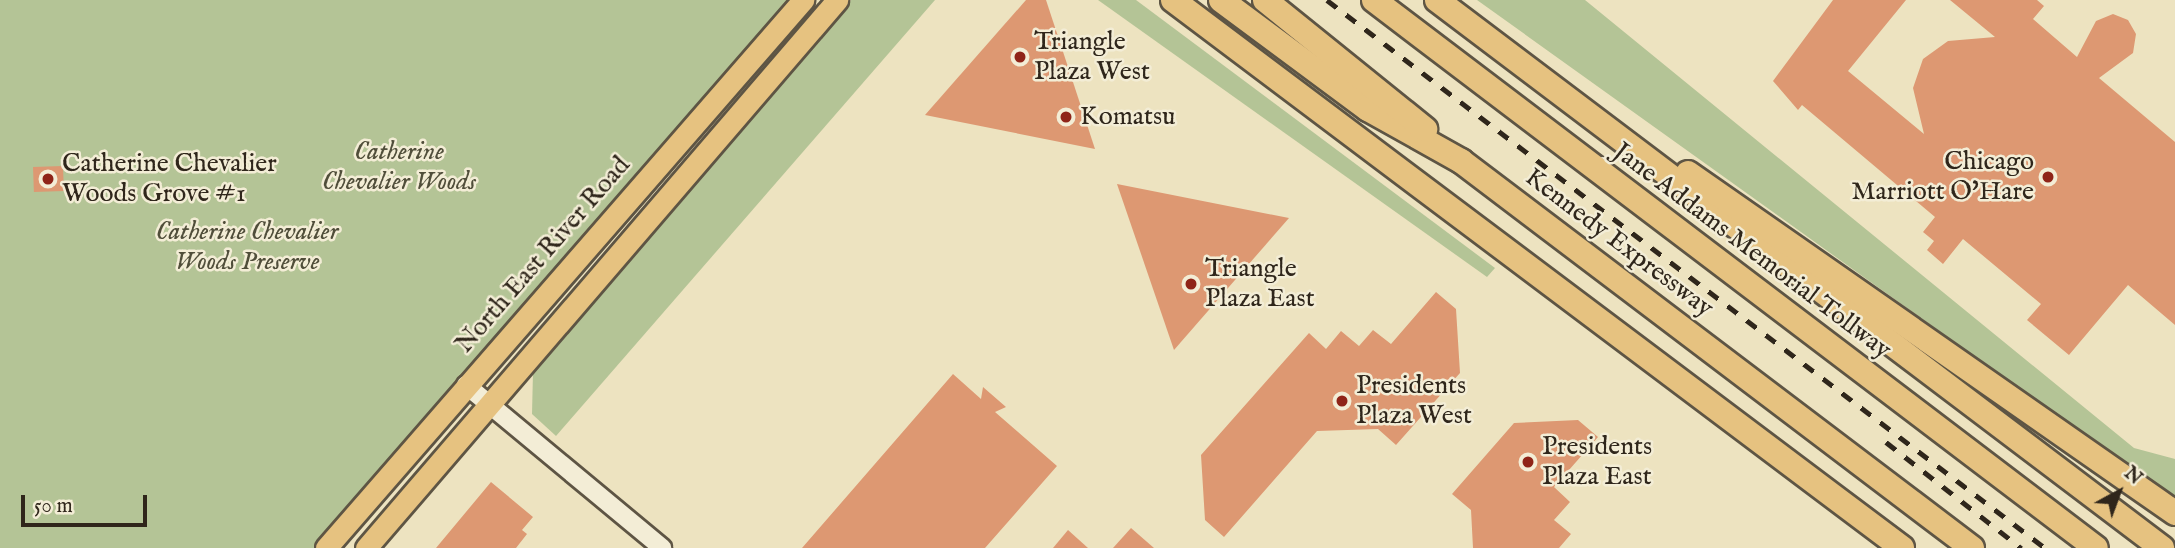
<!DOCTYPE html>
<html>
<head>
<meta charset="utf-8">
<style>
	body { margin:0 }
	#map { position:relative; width:2175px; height:548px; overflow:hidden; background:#ede3c0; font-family:"IM FELL English",serif }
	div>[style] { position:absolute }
	.green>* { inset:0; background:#b4c496 }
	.building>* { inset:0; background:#dd9872; transform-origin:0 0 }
	.roads { filter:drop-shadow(2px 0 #5e5544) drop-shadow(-2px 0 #5e5544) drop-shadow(0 2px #5e5544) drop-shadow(0 -2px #5e5544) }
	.minor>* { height:18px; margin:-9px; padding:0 9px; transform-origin:9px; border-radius:9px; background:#f3edd6 }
	.major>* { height:21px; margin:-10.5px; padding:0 10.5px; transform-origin:10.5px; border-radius:10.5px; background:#e6c280 }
	.highway>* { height:24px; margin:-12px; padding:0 12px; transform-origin:12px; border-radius:12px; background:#e6c280 }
	.rail>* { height:5px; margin-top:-2.5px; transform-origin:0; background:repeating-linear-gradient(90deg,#2f261b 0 12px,transparent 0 24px) }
	.dots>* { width:19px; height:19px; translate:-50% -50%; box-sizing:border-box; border:4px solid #f3edd6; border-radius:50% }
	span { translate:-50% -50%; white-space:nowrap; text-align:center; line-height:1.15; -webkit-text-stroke:5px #f3edd6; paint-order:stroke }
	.poi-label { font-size:26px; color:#2f261b }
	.left { translate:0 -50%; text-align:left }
	.right { translate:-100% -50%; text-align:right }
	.park-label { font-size:26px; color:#504e3a; font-style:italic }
	.street-label { font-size:26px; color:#2f261b }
	.north { position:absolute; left:2084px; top:457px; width:70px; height:70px; -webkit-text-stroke:5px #f3edd6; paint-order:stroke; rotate:41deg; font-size:19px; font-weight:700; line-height:28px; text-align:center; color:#2f261b }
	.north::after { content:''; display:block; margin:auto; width:24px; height:32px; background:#2f261b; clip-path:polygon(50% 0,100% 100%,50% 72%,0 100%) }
	.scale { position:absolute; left:21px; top:495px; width:126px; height:32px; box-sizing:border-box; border:4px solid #2f261b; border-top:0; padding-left:9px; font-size:21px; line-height:24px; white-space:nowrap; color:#2f261b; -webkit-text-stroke:5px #f3edd6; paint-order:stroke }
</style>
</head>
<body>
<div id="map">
	<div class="green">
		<i style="clip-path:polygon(0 0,789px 0,316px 548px,0 548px)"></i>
		<i style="clip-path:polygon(851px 0,935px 0,556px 436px,532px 414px,533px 372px)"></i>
		<i style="clip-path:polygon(1098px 0,1136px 0,1495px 268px,1487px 277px)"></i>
		<i style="clip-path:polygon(1477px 0,1585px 0,2134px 448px,2175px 459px,2175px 500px)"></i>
	</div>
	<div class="building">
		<i style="clip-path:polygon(1026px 0,1046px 0,1095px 149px,925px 115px)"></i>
		<i style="clip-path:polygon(1833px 0,1906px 0,1848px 71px,1924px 134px,1913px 88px,1923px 59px,1948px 41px,1995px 37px,1950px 0,2037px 0,2044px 6px,2033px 19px,2077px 57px,2096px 21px,2113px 14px,2128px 20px,2136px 34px,2133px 53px,2099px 78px,2175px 142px,2175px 325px,2128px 285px,2069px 355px,2027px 320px,2041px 304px,1963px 239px,1943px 264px,1927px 250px,1934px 241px,1923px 232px,1935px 217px,1802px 105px,1798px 110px,1773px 81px)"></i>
		<i style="left:63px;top:166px;width:25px;height:30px;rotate:88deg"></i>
		<i style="clip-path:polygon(1117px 184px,1289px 218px,1174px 350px)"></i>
		<i style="clip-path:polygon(1436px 292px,1456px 309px,1460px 373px,1396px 445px,1378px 429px,1317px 431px,1224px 537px,1205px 520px,1201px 455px,1309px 333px,1326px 349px,1341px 331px,1359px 346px,1373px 330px,1391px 344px)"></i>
		<i style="clip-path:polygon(953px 374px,981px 399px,983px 387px,1006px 407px,995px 412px,1057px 466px,985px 548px,802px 548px)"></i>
		<i style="clip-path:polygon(1578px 420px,1598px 437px,1554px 487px,1570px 502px,1554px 520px,1571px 534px,1559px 548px,1473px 548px,1471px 510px,1452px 494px,1514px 423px)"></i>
		<i style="clip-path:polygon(491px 482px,533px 517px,522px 530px,527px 534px,516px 548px,436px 548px)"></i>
		<i style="clip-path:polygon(1131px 528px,1154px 548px,1113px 548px)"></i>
		<i style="clip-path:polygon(1068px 530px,1088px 548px,1053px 548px)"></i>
	</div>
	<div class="roads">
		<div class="minor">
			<i style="left:466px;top:385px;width:255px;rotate:39.7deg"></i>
		</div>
		<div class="major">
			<i style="left:326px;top:548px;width:727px;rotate:-48.96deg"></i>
			<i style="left:366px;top:548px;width:723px;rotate:-49.32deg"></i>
		</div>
		<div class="highway">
			<i style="left:1173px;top:0;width:912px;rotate:36.93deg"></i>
			<i style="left:1221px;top:0;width:183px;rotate:36.6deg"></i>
			<i style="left:1368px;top:109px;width:107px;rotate:29.2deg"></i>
			<i style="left:1461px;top:161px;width:641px;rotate:37.14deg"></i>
			<i style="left:1265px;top:0;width:206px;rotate:38.9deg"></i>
			<i style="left:1374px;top:0;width:906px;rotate:37.2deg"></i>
			<i style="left:1437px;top:0;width:909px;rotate:37.08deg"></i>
			<i style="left:1688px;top:173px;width:594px;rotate:34.92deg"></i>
		</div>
	</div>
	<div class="rail">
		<i style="left:1327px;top:0;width:903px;rotate:37.35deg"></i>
		<i style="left:1886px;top:442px;width:172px;rotate:38.1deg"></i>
	</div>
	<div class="dots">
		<i style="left:1020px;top:57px;background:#8f2418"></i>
		<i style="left:1066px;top:117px;background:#8f2418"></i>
		<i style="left:2048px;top:177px;background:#8f2418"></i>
		<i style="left:48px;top:179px;background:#8f2418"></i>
		<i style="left:1191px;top:284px;background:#8f2418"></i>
		<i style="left:1342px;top:401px;background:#8f2418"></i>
		<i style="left:1528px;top:462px;background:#8f2418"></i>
	</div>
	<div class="poi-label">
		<span class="left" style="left:1034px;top:57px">Triangle<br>Plaza West</span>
		<span class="left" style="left:1080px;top:117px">Komatsu</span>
		<span class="right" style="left:2034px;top:177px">Chicago<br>Marriott O'Hare</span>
		<span class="left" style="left:62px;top:179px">Catherine Chevalier<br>Woods Grove #1</span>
		<span class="left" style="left:1205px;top:284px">Triangle<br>Plaza East</span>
		<span class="left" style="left:1356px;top:401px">Presidents<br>Plaza West</span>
		<span class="left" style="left:1542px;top:462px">Presidents<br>Plaza East</span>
	</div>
	<div class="park-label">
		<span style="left:399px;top:167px">Catherine<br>Chevalier Woods</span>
		<span style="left:247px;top:247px">Catherine Chevalier<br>Woods Preserve</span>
	</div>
	<div class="street-label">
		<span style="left:1619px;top:243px;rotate:37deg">Kennedy Expressway</span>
		<span style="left:1752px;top:251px;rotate:37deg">Jane Addams Memorial Tollway</span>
		<span style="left:543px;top:255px;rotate:-49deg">North East River Road</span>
	</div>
	<div class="north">N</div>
	<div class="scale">50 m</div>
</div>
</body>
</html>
